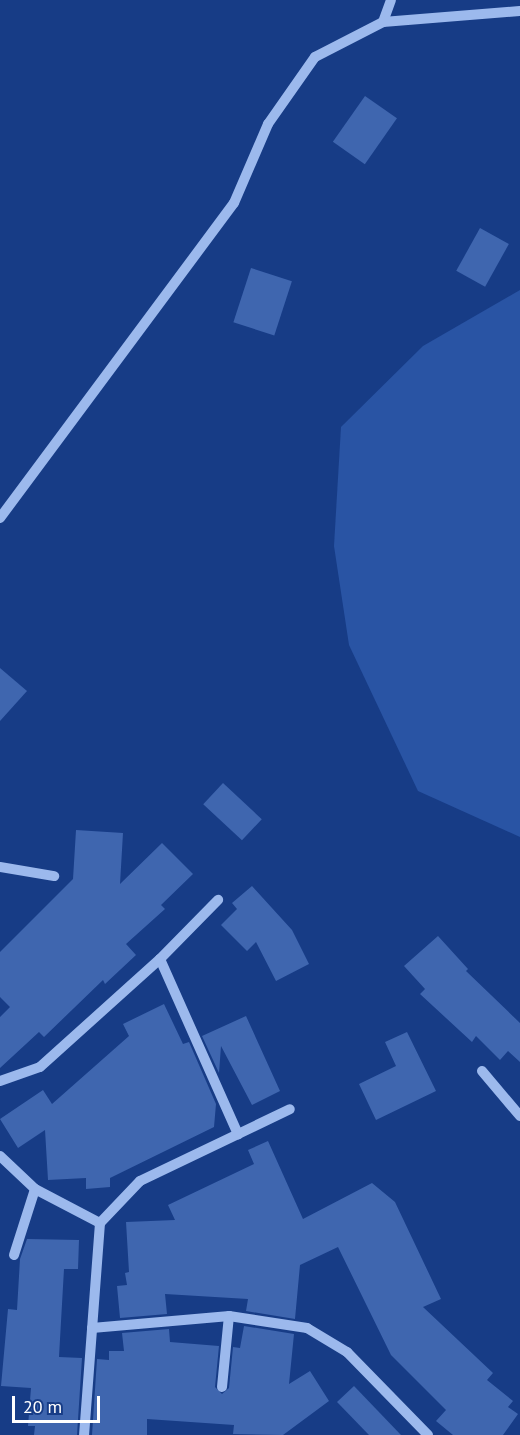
<!DOCTYPE html>
<html>
<head>
<meta charset="utf-8">
<style>
	body { margin:0 }
	#map { position:relative; width:520px; height:1435px; overflow:hidden; background:#173c86; font-family:"PT Sans",sans-serif }
	div>[style] { position:absolute }
	.green>* { inset:0; background:#2954a4 }
	.building>* { inset:0; background:#3f66af; transform-origin:0 0 }
	.minor>* { height:10px; margin:-5px; padding:0 5px; transform-origin:5px; border-radius:5px; background:#9cb9ed }
	span { translate:-50% -50%; white-space:nowrap; text-align:center; line-height:1.15; -webkit-text-stroke:5px #173c86; paint-order:stroke }
	.scale { position:absolute; left:12px; top:1396px; width:88px; height:27px; box-sizing:border-box; border:3px solid #fff; border-top:0; padding-left:8px; font-size:18px; line-height:21px; white-space:nowrap; color:#fff; -webkit-text-stroke:4px #173c86; paint-order:stroke }
</style>
</head>
<body>
<div id="map">
	<div class="green">
		<i style="clip-path:polygon(520px 290px,520px 837px,418px 791px,349px 645px,334px 546px,341px 427px,423px 346px)"></i>
	</div>
	<div class="building">
		<i style="left:365px;top:96px;width:39px;height:56px;rotate:35deg"></i>
		<i style="left:480px;top:228px;width:33px;height:49px;rotate:29deg"></i>
		<i style="left:251px;top:268px;width:43px;height:57px;rotate:18deg"></i>
		<i style="clip-path:polygon(0 668px,27px 691px,0 721px)"></i>
		<i style="left:223px;top:783px;width:53px;height:29px;rotate:43deg"></i>
		<i style="clip-path:polygon(76px 830px,123px 833px,120px 884px,162px 843px,193px 874px,161px 905px,165px 909px,126px 944px,136px 955px,105px 984px,103px 980px,44px 1037px,39px 1032px,0 1068px,0 1017px,10px 1007px,0 997px,0 952px,73px 879px)"></i>
		<i style="clip-path:polygon(252px 886px,292px 930px,309px 964px,276px 981px,256px 942px,247px 951px,221px 925px,237px 909px,232px 903px)"></i>
		<i style="clip-path:polygon(438px 936px,468px 969px,466px 971px,520px 1023px,520px 1062px,508px 1051px,500px 1060px,476px 1036px,472px 1042px,420px 994px,425px 989px,404px 966px)"></i>
		<i style="clip-path:polygon(164px 1004px,183px 1044px,189px 1042px,216px 1104px,214px 1127px,110px 1178px,110px 1187px,86px 1189px,86px 1178px,48px 1180px,45px 1130px,18px 1148px,0 1119px,43px 1090px,52px 1104px,129px 1036px,123px 1024px)"></i>
		<i style="clip-path:polygon(246px 1016px,280px 1091px,252px 1105px,221px 1046px,219px 1073px,202px 1036px)"></i>
		<i style="clip-path:polygon(407px 1032px,436px 1091px,376px 1120px,359px 1084px,396px 1066px,385px 1042px)"></i>
		<i style="clip-path:polygon(268px 1141px,303px 1219px,372px 1183px,395px 1202px,441px 1299px,423px 1307px,493px 1373px,487px 1380px,513px 1401px,508px 1407px,518px 1414px,503px 1435px,453px 1435px,436px 1421px,446px 1410px,391px 1355px,338px 1247px,300px 1265px,295px 1319px,246px 1311px,248px 1299px,165px 1294px,167px 1314px,120px 1318px,117px 1286px,127px 1285px,125px 1273px,129px 1272px,126px 1222px,175px 1220px,168px 1205px,254px 1164px,248px 1150px)"></i>
		<i style="clip-path:polygon(27px 1239px,79px 1240px,78px 1269px,64px 1269px,59px 1357px,82px 1358px,77px 1435px,34px 1435px,35px 1426px,28px 1426px,31px 1388px,1px 1386px,8px 1309px,17px 1310px,20px 1259px)"></i>
		<i style="clip-path:polygon(244px 1326px,294px 1334px,289px 1384px,310px 1371px,329px 1401px,283px 1435px,233px 1434px,234px 1425px,147px 1419px,147px 1435px,92px 1435px,97px 1359px,109px 1360px,109px 1351px,124px 1351px,122px 1333px,169px 1329px,170px 1342px,219px 1346px,215px 1387px,222px 1394px,229px 1388px,233px 1347px,240px 1348px)"></i>
		<i style="clip-path:polygon(354px 1386px,401px 1435px,369px 1435px,337px 1402px)"></i>
	</div>
	<div class="minor">
		<i style="left:383px;top:22px;width:23px;rotate:-70deg"></i>
		<i style="left:0;top:518px;width:392px;rotate:-53.4deg"></i>
		<i style="left:234px;top:203px;width:86px;rotate:-66.7deg"></i>
		<i style="left:268px;top:124px;width:82px;rotate:-55deg"></i>
		<i style="left:315px;top:57px;width:76px;rotate:-27.2deg"></i>
		<i style="left:383px;top:22px;width:137px;rotate:-4.6deg"></i>
		<i style="left:0;top:867px;width:55px;rotate:9.5deg"></i>
		<i style="left:160px;top:959px;width:192px;rotate:66deg"></i>
		<i style="left:482px;top:1071px;width:59px;rotate:49.8deg"></i>
		<i style="left:0;top:1081px;width:42px;rotate:-19.3deg"></i>
		<i style="left:40px;top:1067px;width:161px;rotate:-42deg"></i>
		<i style="left:160px;top:959px;width:83px;rotate:-45.5deg"></i>
		<i style="left:0;top:1156px;width:48px;rotate:43.3deg"></i>
		<i style="left:35px;top:1189px;width:73px;rotate:27.6deg"></i>
		<i style="left:100px;top:1223px;width:213px;rotate:94.3deg"></i>
		<i style="left:100px;top:1223px;width:58px;rotate:-46.4deg"></i>
		<i style="left:140px;top:1181px;width:166px;rotate:-25.6deg"></i>
		<i style="left:14px;top:1255px;width:69px;rotate:-72.3deg"></i>
		<i style="left:92px;top:1328px;width:138px;rotate:-5deg"></i>
		<i style="left:229px;top:1316px;width:79px;rotate:8.7deg"></i>
		<i style="left:307px;top:1328px;width:47px;rotate:31deg"></i>
		<i style="left:347px;top:1352px;width:116px;rotate:45.7deg"></i>
		<i style="left:222px;top:1387px;width:71px;rotate:-84.4deg"></i>
	</div>
	<div class="scale">20 m</div>
</div>
</body>
</html>
